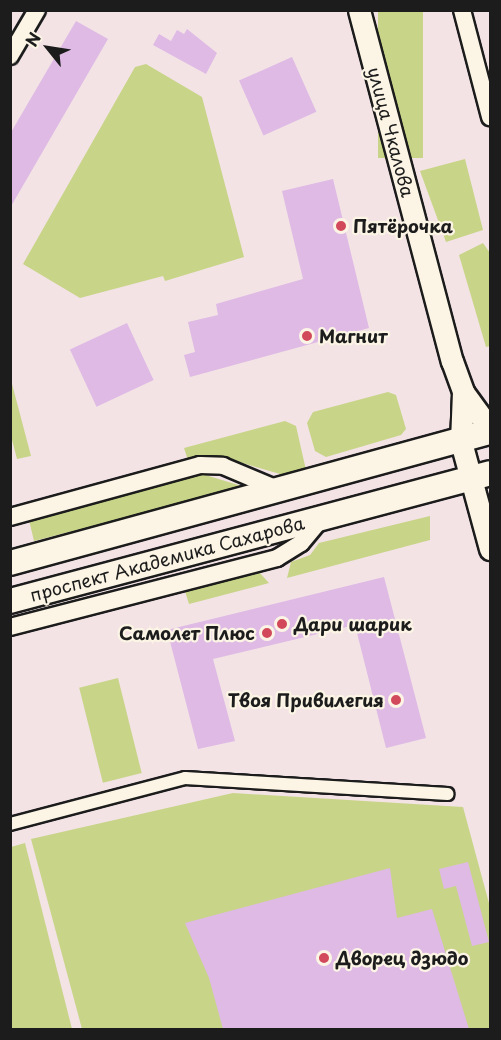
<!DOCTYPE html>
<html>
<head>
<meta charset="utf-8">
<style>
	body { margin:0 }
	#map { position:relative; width:501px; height:1040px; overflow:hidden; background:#f3e3e5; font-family:"Playpen Sans",sans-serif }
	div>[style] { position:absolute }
	.green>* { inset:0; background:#c8d488; transform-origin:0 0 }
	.building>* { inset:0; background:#debae5; transform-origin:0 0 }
	.roads { filter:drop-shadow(2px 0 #1c1c1c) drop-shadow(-2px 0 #1c1c1c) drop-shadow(0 2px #1c1c1c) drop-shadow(0 -2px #1c1c1c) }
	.pedestrian>* { height:12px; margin:-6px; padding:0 6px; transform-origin:6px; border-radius:6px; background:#fcf5e5 }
	.minor>* { height:16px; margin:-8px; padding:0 8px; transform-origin:8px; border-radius:8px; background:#fcf5e5 }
	.tertiary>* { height:21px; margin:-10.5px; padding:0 10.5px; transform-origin:10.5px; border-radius:10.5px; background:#fcf5e5 }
	.secondary>* { height:24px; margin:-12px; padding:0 12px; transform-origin:12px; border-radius:12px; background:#fcf5e5 }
	.dots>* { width:16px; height:16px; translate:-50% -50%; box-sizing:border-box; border:3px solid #fcf5e5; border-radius:50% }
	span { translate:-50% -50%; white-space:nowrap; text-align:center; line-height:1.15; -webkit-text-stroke:4.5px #fcf5e5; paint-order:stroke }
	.street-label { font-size:18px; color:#1c1c1c }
	.poi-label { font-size:18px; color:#1c1c1c; font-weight:700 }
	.left { translate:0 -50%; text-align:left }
	.right { translate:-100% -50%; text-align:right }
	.frame { position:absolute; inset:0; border:12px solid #1c1c1c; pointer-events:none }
	.north { position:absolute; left:18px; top:18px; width:60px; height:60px; -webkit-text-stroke:4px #fcf5e5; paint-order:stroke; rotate:300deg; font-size:16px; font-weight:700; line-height:24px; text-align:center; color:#1c1c1c }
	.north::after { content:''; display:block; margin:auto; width:21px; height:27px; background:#1c1c1c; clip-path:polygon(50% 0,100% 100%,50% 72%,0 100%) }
</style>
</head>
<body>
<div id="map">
	<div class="green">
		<i style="left:378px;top:11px;width:45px;height:147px"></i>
		<i style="clip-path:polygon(146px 64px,202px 97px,244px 257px,165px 281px,163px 276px,80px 298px,23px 264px,135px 67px)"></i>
		<i style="clip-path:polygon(465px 159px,483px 230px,446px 242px,420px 171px)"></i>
		<i style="clip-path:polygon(483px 243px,490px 253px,490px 346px,486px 347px,459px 255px)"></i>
		<i style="clip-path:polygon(11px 380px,31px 456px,17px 459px,11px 436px)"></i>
		<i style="clip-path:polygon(388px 392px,396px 395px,406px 429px,401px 435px,326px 457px,315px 451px,307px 423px,313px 412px)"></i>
		<i style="clip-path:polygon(285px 421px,296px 426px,306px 470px,287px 476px,215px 455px,188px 460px,184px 448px)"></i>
		<i style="clip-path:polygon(202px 474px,245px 487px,34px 541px,29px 520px)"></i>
		<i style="clip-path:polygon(430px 516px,430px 540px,287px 578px,291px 562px,310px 555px,319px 543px)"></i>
		<i style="clip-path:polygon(258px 571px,269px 583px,189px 604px,184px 588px)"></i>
		<i style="left:118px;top:678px;width:98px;height:40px;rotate:76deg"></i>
		<i style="clip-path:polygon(233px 793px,463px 807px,490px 907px,490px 1029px,82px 1029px,31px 839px)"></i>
		<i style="clip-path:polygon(25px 843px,72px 1029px,11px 1029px,11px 847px)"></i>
	</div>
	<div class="building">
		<i style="clip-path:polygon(76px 21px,108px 39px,10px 208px,10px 134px)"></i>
		<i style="clip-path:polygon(187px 29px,217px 53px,206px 74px,153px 45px,159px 34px,171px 41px,177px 30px,184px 34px)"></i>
		<i style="left:292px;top:57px;width:60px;height:58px;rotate:66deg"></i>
		<i style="clip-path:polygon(333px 179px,369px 328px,190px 377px,184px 355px,195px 352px,188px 322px,218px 315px,216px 304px,303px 279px,282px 191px)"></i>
		<i style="left:127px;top:323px;width:63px;height:63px;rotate:65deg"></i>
		<i style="clip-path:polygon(384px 577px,426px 738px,386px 748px,355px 625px,213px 659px,235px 741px,198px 749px,167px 630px)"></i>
		<i style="clip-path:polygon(468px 862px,489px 942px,472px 946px,456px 886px,444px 889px,439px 869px)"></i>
		<i style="clip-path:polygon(390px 868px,397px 918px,432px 909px,469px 1029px,223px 1029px,209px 978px,185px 923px)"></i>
	</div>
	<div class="roads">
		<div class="pedestrian">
			<i style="left:10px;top:824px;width:181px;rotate:-14.7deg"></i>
			<i style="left:185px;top:778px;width:263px;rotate:3.5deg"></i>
		</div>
		<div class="minor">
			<i style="left:462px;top:10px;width:111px;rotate:75.3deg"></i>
			<i style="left:10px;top:56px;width:53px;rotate:-59.6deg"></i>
			<i style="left:10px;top:517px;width:197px;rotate:-15.3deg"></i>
			<i style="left:200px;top:465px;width:23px;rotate:2deg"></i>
			<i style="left:223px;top:466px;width:62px;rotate:22.8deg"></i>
			<i style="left:10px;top:627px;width:276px;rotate:-14.5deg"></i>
			<i style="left:277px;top:558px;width:28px;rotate:-32deg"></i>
			<i style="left:301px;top:543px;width:34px;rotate:-50deg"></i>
		</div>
		<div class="tertiary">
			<i style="left:359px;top:10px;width:363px;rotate:75.2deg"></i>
			<i style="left:452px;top:361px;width:33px;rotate:70deg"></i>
			<i style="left:463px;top:392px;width:46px;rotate:53.9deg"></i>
			<i style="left:463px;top:392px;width:50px;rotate:92.3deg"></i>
			<i style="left:461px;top:442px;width:111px;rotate:74.8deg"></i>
		</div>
		<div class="secondary">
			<i style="left:10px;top:563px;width:498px;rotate:-15.3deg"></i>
			<i style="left:10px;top:601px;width:497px;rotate:-14.9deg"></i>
		</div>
	</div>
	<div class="dots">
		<i style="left:341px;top:226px;background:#d1495b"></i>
		<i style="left:307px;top:336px;background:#d1495b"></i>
		<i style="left:282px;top:624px;background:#d1495b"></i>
		<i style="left:267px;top:633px;background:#d1495b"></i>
		<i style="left:396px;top:700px;background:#d1495b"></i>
		<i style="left:324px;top:958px;background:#d1495b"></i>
	</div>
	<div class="street-label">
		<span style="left:391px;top:132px;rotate:75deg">улица Чкалова</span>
		<span style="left:167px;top:559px;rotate:-15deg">проспект Академика Сахарова</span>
	</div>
	<div class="poi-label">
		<span class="left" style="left:353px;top:226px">Пятёрочка</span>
		<span class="left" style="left:319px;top:336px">Магнит</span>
		<span class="left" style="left:294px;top:624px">Дари шарик</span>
		<span class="right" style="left:255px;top:633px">Самолет Плюс</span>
		<span class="right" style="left:384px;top:700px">Твоя Привилегия</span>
		<span class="left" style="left:336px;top:958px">Дворец дзюдо</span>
	</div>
	<div class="frame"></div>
	<div class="north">N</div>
</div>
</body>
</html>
